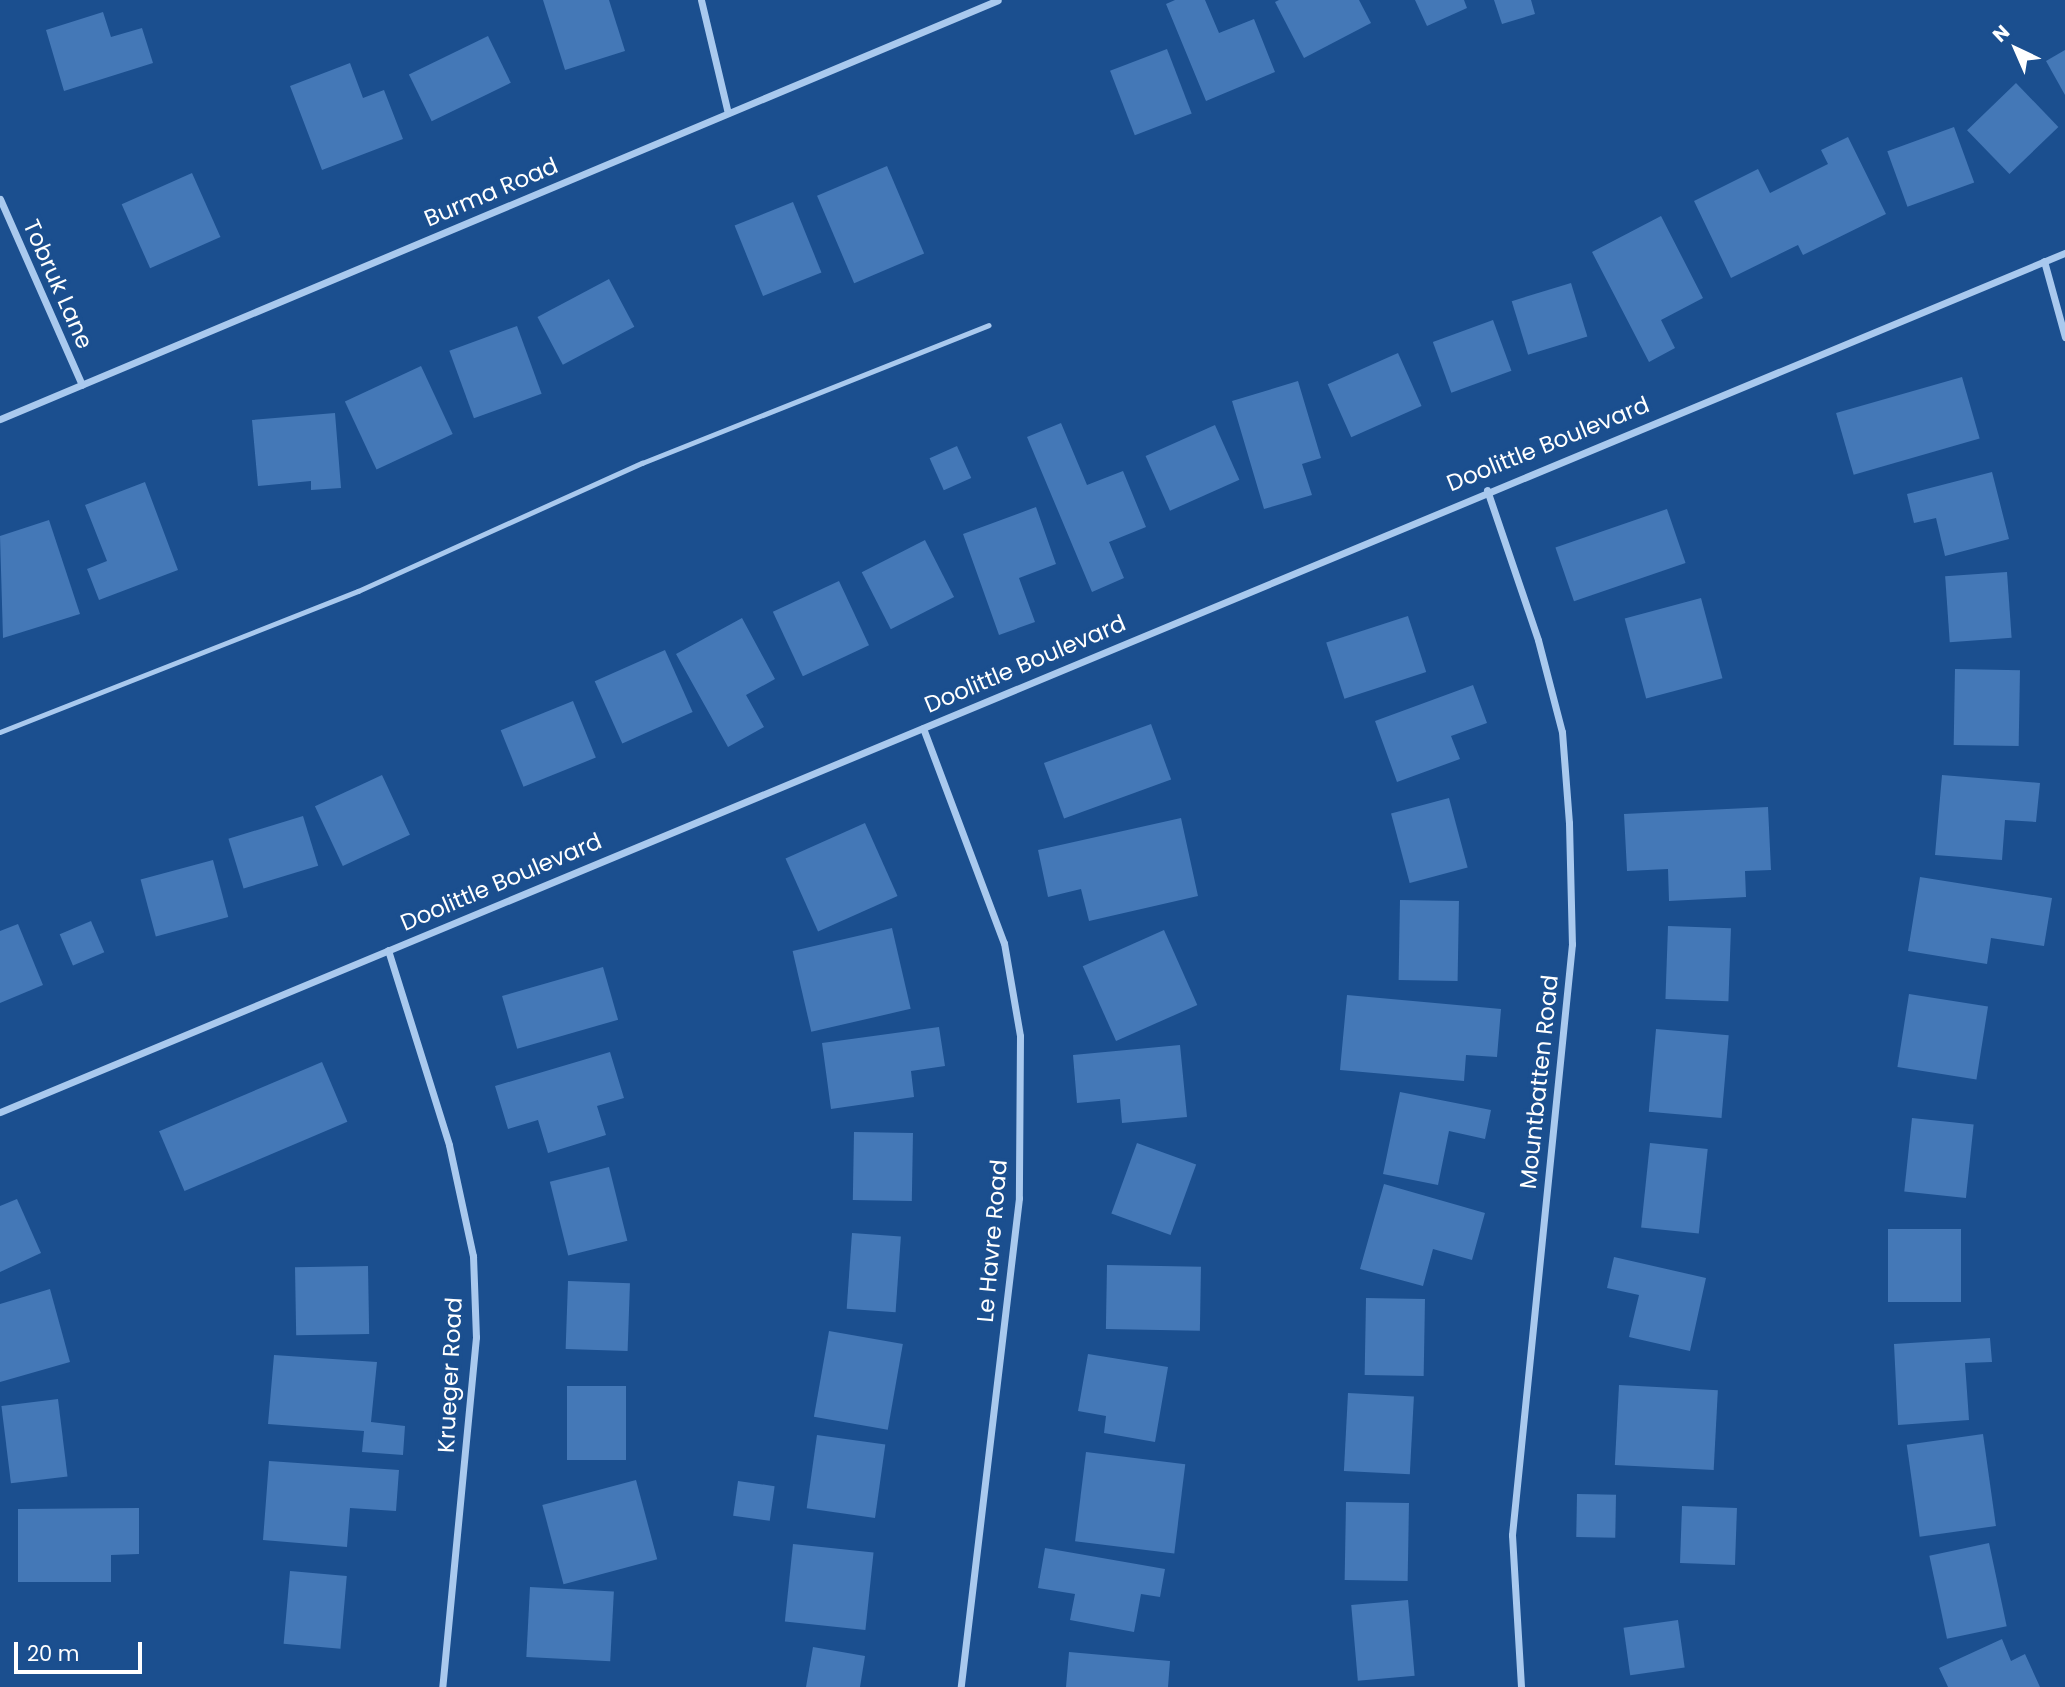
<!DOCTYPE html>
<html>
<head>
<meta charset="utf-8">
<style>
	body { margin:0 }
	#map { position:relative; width:2065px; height:1687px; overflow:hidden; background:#1b4f8f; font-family:Poppins,sans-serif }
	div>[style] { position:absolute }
	.building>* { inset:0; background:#4478b7; transform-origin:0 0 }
	.service>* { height:5px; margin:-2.5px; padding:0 2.5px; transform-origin:2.5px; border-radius:2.5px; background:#a9c9ee }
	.minor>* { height:7px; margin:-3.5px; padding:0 3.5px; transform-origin:3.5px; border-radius:3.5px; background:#a9c9ee }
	span { translate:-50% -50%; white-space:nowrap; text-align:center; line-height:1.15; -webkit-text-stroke:7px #1b4f8f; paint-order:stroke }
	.street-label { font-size:23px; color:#fff }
	.north { position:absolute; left:1981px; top:14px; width:70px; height:70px; -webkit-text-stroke:5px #1b4f8f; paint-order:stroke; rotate:316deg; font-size:19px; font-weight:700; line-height:28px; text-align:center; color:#fff }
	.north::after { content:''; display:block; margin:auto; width:24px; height:32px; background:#fff; clip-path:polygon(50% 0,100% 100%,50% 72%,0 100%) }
	.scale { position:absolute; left:14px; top:1642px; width:128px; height:32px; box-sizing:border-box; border:4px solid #fff; border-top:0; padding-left:9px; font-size:21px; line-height:24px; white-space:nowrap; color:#fff; -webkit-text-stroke:5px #1b4f8f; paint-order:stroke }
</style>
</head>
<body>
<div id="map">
	<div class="building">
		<i style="clip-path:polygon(543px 0,609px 0,625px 51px,565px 70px)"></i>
		<i style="clip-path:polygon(1175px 0,1205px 0,1219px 33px,1254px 19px,1275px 72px,1206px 101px,1166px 4px)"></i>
		<i style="clip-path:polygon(1279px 0,1359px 0,1371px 23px,1304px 58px,1275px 2px)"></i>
		<i style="clip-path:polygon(1415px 0,1464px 0,1467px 8px,1427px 26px)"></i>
		<i style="clip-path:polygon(1494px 0,1531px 0,1535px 14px,1502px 24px)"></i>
		<i style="clip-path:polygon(103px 12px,111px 37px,142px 28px,153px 63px,64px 91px,46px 30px)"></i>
		<i style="left:488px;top:36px;width:52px;height:88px;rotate:64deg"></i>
		<i style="left:1167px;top:49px;width:69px;height:61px;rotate:69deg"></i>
		<i style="clip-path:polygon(2065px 50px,2065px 95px,2046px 61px)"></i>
		<i style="clip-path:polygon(350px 63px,363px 98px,384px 90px,403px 139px,322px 170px,290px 86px)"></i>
		<i style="left:2016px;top:83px;width:61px;height:68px;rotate:46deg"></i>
		<i style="left:1954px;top:127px;width:59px;height:71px;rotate:70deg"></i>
		<i style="clip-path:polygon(1848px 137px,1886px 214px,1803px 255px,1798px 245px,1731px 278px,1694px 201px,1758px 169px,1770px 193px,1828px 164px,1821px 150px)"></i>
		<i style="left:887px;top:166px;width:95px;height:76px;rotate:67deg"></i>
		<i style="left:192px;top:173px;width:70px;height:77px;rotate:66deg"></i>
		<i style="left:793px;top:202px;width:76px;height:63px;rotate:68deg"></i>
		<i style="clip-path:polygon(1661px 216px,1703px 298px,1661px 320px,1675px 348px,1649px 362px,1592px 252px)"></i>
		<i style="left:609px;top:279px;width:54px;height:81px;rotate:62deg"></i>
		<i style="left:1571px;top:283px;width:56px;height:62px;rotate:73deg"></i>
		<i style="left:1493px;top:320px;width:54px;height:64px;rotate:70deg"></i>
		<i style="left:517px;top:326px;width:72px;height:72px;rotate:70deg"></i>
		<i style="left:1398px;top:353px;width:58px;height:77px;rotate:66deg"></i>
		<i style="left:421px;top:366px;width:75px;height:84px;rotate:65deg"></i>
		<i style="left:1962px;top:377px;width:64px;height:131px;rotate:74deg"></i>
		<i style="clip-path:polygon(1298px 381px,1321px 458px,1302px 464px,1312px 495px,1264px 509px,1232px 401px)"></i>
		<i style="clip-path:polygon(335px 413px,341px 488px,311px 490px,311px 481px,258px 486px,252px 420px)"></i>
		<i style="clip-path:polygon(1061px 423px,1087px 485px,1123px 471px,1146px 527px,1109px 542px,1124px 578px,1092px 592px,1027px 437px)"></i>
		<i style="left:1215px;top:425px;width:60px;height:76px;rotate:66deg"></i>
		<i style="left:957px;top:446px;width:35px;height:30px;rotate:66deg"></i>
		<i style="clip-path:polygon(1992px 472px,2009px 539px,1945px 556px,1936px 518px,1914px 523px,1907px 494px)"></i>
		<i style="clip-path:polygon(145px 482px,178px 570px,99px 600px,87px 569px,107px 561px,85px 505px)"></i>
		<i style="clip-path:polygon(1036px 507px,1056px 564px,1019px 578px,1035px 622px,999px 635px,963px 534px)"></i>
		<i style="left:1667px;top:509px;width:57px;height:118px;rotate:71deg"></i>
		<i style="clip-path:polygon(49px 520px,80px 614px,3px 638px,0 536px)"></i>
		<i style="left:925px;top:540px;width:64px;height:71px;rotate:63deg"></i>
		<i style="left:2007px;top:572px;width:66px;height:62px;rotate:86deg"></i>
		<i style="left:839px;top:581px;width:71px;height:73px;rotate:65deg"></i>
		<i style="left:1701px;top:598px;width:83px;height:79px;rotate:75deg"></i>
		<i style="left:1408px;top:616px;width:59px;height:86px;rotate:72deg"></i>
		<i style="clip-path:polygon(742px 618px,775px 679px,746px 695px,764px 727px,728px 747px,676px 654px)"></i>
		<i style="left:665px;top:650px;width:68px;height:77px;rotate:66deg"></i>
		<i style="left:1955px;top:669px;width:65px;height:76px;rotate:1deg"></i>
		<i style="clip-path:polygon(1473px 685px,1487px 723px,1451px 736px,1460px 759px,1397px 782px,1375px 721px)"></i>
		<i style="left:573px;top:701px;width:61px;height:78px;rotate:68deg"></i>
		<i style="left:1151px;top:724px;width:59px;height:114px;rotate:70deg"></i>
		<i style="left:382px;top:775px;width:66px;height:74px;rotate:65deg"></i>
		<i style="clip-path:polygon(1942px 775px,2040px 783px,2036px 822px,2005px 820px,2002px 860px,1935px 855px)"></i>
		<i style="left:1449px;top:798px;width:72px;height:60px;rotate:75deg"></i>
		<i style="clip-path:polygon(1768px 807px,1771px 870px,1745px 871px,1746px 897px,1669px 901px,1668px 869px,1627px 871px,1624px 814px)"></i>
		<i style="left:303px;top:816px;width:52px;height:78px;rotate:73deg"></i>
		<i style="clip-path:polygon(1181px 818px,1198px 896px,1089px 921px,1081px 889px,1048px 897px,1038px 850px)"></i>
		<i style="left:865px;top:823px;width:80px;height:87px;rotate:66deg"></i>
		<i style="left:213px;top:860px;width:59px;height:75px;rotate:75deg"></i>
		<i style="clip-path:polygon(1920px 877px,2052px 898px,2044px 946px,1991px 938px,1987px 964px,1908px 951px)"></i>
		<i style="left:1400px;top:900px;width:59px;height:80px;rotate:1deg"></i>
		<i style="left:91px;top:921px;width:34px;height:34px;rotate:67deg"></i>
		<i style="clip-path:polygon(18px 924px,43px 985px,0 1003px,0 931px)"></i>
		<i style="left:1668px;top:926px;width:63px;height:73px;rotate:2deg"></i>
		<i style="left:892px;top:928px;width:83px;height:102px;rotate:77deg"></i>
		<i style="left:1164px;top:930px;width:82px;height:89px;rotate:66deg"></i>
		<i style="left:603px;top:967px;width:55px;height:105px;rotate:74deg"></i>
		<i style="left:1909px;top:994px;width:80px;height:74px;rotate:9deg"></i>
		<i style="clip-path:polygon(1347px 995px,1501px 1009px,1497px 1057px,1466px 1055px,1464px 1081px,1340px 1070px)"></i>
		<i style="clip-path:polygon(939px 1027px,945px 1066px,911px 1071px,914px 1097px,831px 1109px,822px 1043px)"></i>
		<i style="left:1656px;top:1029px;width:73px;height:83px;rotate:5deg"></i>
		<i style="clip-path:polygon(1180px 1045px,1187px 1117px,1122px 1123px,1120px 1099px,1077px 1103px,1073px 1055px)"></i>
		<i style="clip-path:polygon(610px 1052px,624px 1098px,597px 1106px,606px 1135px,548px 1153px,538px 1120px,508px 1129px,495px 1086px)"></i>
		<i style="left:322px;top:1062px;width:65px;height:177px;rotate:67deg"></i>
		<i style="clip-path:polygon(1400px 1092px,1491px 1110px,1485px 1139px,1449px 1131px,1438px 1185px,1383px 1174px)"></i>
		<i style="left:1912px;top:1118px;width:62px;height:74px;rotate:6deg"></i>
		<i style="left:854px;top:1132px;width:59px;height:68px;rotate:1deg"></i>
		<i style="left:1137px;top:1143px;width:63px;height:75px;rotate:20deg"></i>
		<i style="left:1650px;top:1143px;width:58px;height:85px;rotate:6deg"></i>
		<i style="left:609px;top:1167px;width:76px;height:61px;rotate:76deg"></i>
		<i style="clip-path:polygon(1384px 1184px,1485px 1213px,1472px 1260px,1433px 1249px,1423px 1286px,1360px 1269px)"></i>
		<i style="clip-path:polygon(17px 1199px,41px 1253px,0 1272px,0 1206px)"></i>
		<i style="left:1888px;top:1229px;width:73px;height:73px"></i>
		<i style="left:852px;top:1233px;width:49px;height:76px;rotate:4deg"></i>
		<i style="clip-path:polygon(1614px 1257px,1706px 1278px,1690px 1351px,1629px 1337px,1639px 1295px,1607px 1288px)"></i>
		<i style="left:1107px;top:1265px;width:94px;height:64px;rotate:1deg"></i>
		<i style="left:368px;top:1266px;width:68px;height:73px;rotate:89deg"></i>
		<i style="left:568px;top:1281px;width:62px;height:68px;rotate:2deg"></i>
		<i style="clip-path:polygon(50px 1289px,70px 1362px,0 1382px,0 1304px)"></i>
		<i style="left:1366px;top:1298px;width:59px;height:77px;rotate:1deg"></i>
		<i style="left:829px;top:1331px;width:75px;height:87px;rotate:10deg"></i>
		<i style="clip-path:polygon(1990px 1338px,1992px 1362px,1965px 1363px,1969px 1420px,1898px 1425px,1894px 1344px)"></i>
		<i style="clip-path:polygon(1088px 1354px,1168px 1367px,1155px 1442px,1104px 1433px,1106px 1416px,1078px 1411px)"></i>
		<i style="clip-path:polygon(274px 1355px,377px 1362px,371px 1422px,405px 1426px,403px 1455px,362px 1452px,364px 1431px,268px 1424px)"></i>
		<i style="left:1619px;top:1385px;width:99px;height:80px;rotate:3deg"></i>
		<i style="left:626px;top:1386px;width:74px;height:59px;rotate:90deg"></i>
		<i style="left:1348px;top:1393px;width:66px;height:78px;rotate:3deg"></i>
		<i style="left:58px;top:1399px;width:78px;height:57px;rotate:83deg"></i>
		<i style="left:1983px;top:1434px;width:93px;height:77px;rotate:82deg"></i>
		<i style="left:817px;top:1435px;width:69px;height:74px;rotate:8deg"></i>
		<i style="left:1086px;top:1452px;width:100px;height:90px;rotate:7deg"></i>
		<i style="clip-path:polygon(269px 1461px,399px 1470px,396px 1511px,350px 1508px,347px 1547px,263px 1540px)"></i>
		<i style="left:636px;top:1480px;width:82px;height:97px;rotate:75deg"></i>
		<i style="left:738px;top:1481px;width:37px;height:35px;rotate:8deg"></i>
		<i style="left:1577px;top:1494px;width:39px;height:43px;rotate:1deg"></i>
		<i style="left:1346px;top:1502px;width:63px;height:78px;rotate:1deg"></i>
		<i style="left:1682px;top:1506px;width:55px;height:57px;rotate:2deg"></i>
		<i style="clip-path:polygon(139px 1508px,139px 1554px,111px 1555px,111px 1582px,18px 1582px,18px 1509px)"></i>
		<i style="left:1989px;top:1543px;width:85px;height:61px;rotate:78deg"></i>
		<i style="left:793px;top:1544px;width:81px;height:78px;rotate:6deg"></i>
		<i style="clip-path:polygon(1045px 1548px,1165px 1569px,1160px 1597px,1141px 1594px,1134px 1632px,1070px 1620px,1075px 1594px,1038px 1588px)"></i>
		<i style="left:290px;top:1571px;width:57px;height:73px;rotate:5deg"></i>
		<i style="left:530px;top:1587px;width:84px;height:70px;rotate:3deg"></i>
		<i style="left:1408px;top:1600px;width:76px;height:57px;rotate:85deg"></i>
		<i style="left:1678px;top:1620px;width:48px;height:55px;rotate:82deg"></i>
		<i style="clip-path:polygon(2002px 1639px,2011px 1661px,2025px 1654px,2040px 1687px,1948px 1687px,1939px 1668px)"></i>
		<i style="clip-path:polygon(813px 1647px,865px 1656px,860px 1687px,806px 1687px)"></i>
		<i style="clip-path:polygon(1069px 1652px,1170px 1661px,1168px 1687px,1066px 1687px)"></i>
	</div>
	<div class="service">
		<i style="left:0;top:732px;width:385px;rotate:-21.5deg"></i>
		<i style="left:358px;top:591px;width:312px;rotate:-24.3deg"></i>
		<i style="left:642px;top:463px;width:373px;rotate:-21.7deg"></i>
	</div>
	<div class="minor">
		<i style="left:701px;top:0;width:116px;rotate:76.6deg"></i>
		<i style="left:0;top:199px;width:203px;rotate:66.2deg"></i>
		<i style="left:2044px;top:261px;width:79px;rotate:74.6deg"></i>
		<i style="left:0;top:419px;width:1082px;rotate:-22.77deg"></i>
		<i style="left:1487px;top:490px;width:158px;rotate:71.2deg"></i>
		<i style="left:1538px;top:640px;width:95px;rotate:75.4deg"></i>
		<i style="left:1562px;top:732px;width:91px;rotate:85.6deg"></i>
		<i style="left:1569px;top:823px;width:121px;rotate:88.6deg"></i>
		<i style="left:1572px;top:944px;width:594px;rotate:95.8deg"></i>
		<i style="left:1512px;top:1535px;width:152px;rotate:86.6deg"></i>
		<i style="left:923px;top:728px;width:230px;rotate:69.4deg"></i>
		<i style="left:1004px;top:943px;width:94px;rotate:80.2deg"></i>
		<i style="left:1020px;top:1036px;width:162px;rotate:90.4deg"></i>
		<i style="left:1019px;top:1198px;width:492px;rotate:96.8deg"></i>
		<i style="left:388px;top:950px;width:204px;rotate:72.6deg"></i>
		<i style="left:449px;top:1145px;width:114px;rotate:77.8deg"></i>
		<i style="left:473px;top:1256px;width:81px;rotate:87.9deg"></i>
		<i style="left:476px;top:1337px;width:352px;rotate:95.5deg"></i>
		<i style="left:0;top:1112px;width:2237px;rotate:-22.59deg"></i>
	</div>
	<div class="street-label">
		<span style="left:491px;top:192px;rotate:-23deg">Burma Road</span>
		<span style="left:58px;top:284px;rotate:66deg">Tobruk Lane</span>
		<span style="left:1548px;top:444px;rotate:-22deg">Doolittle Boulevard</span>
		<span style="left:1025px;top:664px;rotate:-23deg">Doolittle Boulevard</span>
		<span style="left:501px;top:882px;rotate:-23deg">Doolittle Boulevard</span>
		<span style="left:1539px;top:1082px;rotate:-84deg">Mountbatten Road</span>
		<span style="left:992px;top:1241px;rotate:-85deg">Le Havre Road</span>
		<span style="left:450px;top:1375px;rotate:-87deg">Krueger Road</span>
	</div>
	<div class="north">N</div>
	<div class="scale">20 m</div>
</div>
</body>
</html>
